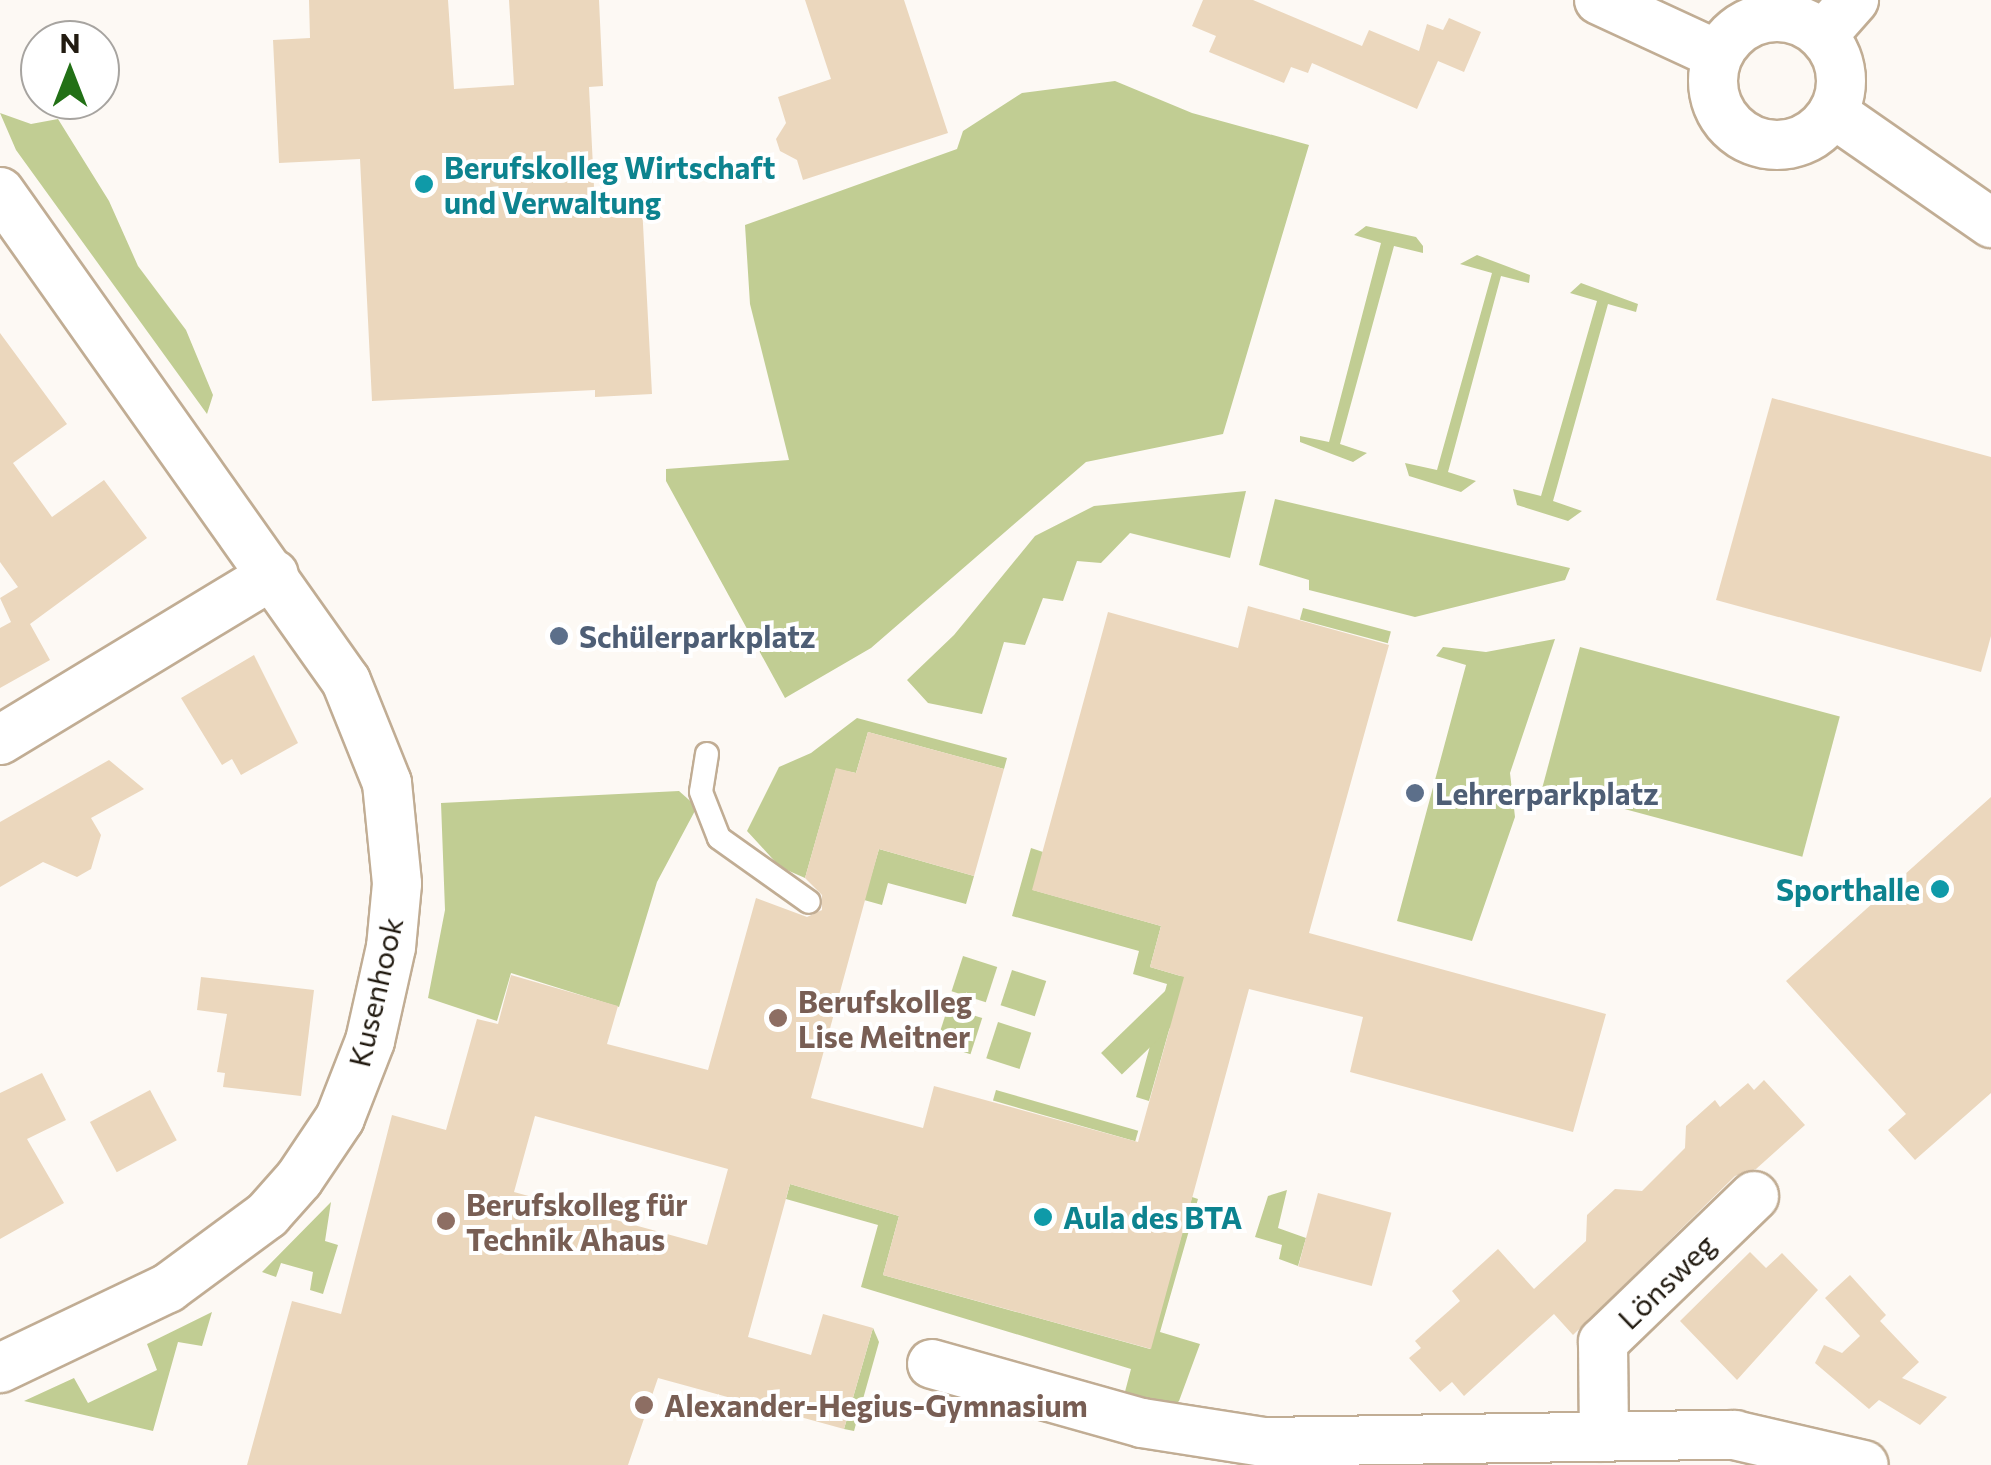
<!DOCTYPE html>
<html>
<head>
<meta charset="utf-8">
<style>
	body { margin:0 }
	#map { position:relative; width:1991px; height:1465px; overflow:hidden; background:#fdf9f4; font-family:Commissioner,sans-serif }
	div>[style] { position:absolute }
	.green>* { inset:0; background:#c1cd93; transform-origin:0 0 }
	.building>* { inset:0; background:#ebd7bd; transform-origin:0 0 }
	.roads { filter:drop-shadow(2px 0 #c1ad94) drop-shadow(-2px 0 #c1ad94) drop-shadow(0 2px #c1ad94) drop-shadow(0 -2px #c1ad94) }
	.service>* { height:22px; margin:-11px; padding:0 11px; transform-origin:11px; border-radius:11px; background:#fff }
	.minor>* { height:48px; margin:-24px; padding:0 24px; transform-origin:24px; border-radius:24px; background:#fff }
	.minor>.ring { margin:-24px; padding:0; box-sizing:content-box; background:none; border:48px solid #fff; border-radius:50% }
	.dots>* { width:28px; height:28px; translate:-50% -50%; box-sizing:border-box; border:5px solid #fff; border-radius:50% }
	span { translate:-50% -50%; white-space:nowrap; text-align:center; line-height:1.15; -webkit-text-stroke:8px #fff; paint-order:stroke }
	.culture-label { font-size:30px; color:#0d838f; font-weight:700 }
	.left { translate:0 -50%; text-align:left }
	.right { translate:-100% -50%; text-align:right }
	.service-label { font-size:30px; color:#4e5e75; font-weight:700 }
	.street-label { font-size:30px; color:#221b11 }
	.education-label { font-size:30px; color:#785e54; font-weight:700 }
	.north { position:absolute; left:20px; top:20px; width:100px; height:100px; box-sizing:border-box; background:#fff; border:2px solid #a7a4a0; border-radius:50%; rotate:0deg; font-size:28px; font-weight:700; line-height:40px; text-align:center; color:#221b11 }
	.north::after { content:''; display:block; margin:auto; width:35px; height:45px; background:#227016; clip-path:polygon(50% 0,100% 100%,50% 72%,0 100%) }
</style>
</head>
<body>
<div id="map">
	<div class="green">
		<i style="clip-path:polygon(1115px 81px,1192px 113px,1309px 145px,1223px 434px,1086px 462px,871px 648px,785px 698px,666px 481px,666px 469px,789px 460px,750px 304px,745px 225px,957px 149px,963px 131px,1022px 93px)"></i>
		<i style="clip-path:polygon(0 113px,31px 124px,58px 119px,109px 201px,138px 266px,186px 330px,213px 395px,207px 414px,16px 150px)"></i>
		<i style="clip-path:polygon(1366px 226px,1416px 237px,1423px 246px,1423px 253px,1394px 246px,1340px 444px,1367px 453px,1353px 462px,1300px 442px,1300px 436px,1329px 442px,1381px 243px,1354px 235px)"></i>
		<i style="clip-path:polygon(1477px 255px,1530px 275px,1529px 283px,1501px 276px,1448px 472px,1476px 481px,1461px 492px,1409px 476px,1405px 463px,1437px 470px,1492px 273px,1460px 264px)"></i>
		<i style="clip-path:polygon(1581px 283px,1638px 304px,1636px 312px,1608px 304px,1553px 501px,1582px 511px,1568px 521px,1517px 505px,1513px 489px,1541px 496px,1597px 301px,1570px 293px)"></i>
		<i style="clip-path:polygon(1246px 491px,1230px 558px,1130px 533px,1101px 563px,1077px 561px,1063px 601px,1043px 598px,1025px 645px,1004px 642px,982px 714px,928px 703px,907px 680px,954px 635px,1035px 536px,1094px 506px)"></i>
		<i style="clip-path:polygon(1275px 499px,1570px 568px,1565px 580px,1415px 617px,1309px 590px,1309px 580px,1259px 565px)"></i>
		<i style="left:1303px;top:608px;width:91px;height:12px;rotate:15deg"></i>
		<i style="clip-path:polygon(1555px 639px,1510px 773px,1515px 817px,1472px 941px,1397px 921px,1466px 665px,1436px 656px,1443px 647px,1486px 652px)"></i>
		<i style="left:1580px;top:647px;width:269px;height:145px;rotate:15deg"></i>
		<i style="clip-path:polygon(857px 718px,1007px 758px,1004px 769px,868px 732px,856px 773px,836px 769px,805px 878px,780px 867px,747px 831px,779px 767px,811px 753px)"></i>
		<i style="clip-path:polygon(679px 791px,697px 807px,657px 882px,619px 1007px,511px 973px,497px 1021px,428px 998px,445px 910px,441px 803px)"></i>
		<i style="clip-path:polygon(1031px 848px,1043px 852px,1033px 890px,1161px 926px,1150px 967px,1184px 977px,1149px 1101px,1136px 1097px,1167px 984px,1133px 974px,1139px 951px,1012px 916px)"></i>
		<i style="clip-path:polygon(879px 849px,974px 876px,966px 904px,888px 883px,882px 905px,864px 900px)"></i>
		<i style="left:1278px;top:882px;width:30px;height:246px;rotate:46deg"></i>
		<i style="left:963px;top:956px;width:36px;height:37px;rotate:18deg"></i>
		<i style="left:1012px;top:970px;width:36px;height:37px;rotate:18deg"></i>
		<i style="left:948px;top:1007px;width:36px;height:38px;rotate:18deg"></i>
		<i style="left:998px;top:1022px;width:35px;height:38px;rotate:18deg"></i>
		<i style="left:996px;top:1090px;width:148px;height:11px;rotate:16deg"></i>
		<i style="clip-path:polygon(790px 1184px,899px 1216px,883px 1275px,1150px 1349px,1192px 1197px,1198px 1199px,1160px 1332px,1200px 1344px,1179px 1401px,1168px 1412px,1122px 1403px,1131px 1369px,861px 1287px,878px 1225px,786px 1199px)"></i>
		<i style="clip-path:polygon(1287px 1190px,1278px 1228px,1306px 1238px,1298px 1266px,1279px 1259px,1282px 1245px,1255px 1237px,1268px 1196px)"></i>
		<i style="clip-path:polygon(331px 1202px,325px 1241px,338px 1245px,323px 1294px,310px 1290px,313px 1272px,281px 1263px,276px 1277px,262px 1272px)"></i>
		<i style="clip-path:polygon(212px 1312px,202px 1346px,178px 1342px,153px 1431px,24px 1401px,74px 1378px,88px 1403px,157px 1370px,147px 1344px)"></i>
		<i style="clip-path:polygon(873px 1328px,879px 1342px,854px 1431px,844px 1429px)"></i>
	</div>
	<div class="building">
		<i style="clip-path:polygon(309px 0,448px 0,454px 89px,514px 85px,509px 0,599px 0,603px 86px,589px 87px,595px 207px,642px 205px,652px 394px,595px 397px,595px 390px,372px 401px,360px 159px,279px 163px,273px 40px,310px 38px)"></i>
		<i style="clip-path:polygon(805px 0,904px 0,948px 133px,803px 180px,797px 160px,780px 151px,776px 139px,786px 123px,778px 97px,831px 79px)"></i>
		<i style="clip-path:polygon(1203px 0,1253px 0,1362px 46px,1369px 30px,1419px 51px,1427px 24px,1443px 30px,1449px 18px,1481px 32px,1464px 72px,1438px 61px,1417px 109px,1312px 63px,1308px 73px,1291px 67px,1284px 83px,1209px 52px,1216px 36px,1192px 26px)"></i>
		<i style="clip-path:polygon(0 333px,67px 424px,13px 463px,52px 517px,104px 480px,147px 538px,30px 624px,50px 660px,0 688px,0 628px,11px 622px,0 598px,18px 587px,0 562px)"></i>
		<i style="clip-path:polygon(1772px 398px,1991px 457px,1991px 636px,1981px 672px,1716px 600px)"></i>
		<i style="clip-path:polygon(evenodd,1248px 606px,1389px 645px,1309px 933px,1606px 1014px,1573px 1132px,1350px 1072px,1363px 1017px,1249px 989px,1151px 1349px,883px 1275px,899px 1216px,790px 1184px,748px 1337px,811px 1355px,823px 1314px,873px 1328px,844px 1429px,658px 1378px,628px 1465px,247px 1465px,292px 1301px,341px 1314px,392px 1115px,446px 1130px,477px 1019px,498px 1024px,511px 975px,618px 1006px,607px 1044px,708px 1070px,756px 898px,807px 917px,822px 910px,822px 895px,805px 878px,836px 768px,856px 773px,868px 732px,1004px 769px,974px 876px,879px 849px,811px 1098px,923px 1128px,934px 1086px,1138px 1142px,1184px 977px,1150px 967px,1161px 926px,1032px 890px,1108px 612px,1238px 648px,1248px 606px,535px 1116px,728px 1169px,707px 1245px,514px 1192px,535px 1116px)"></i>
		<i style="clip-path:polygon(254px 655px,298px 743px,241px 775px,232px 759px,222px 765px,181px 698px)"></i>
		<i style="clip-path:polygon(109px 760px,144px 789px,91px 818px,101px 835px,91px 869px,77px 877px,43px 862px,0 887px,0 822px)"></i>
		<i style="clip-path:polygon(1991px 797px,1991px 1093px,1915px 1160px,1888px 1130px,1906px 1114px,1786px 981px)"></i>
		<i style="clip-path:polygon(201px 977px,314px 990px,301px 1096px,223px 1087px,225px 1073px,217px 1072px,227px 1014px,197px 1010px)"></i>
		<i style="clip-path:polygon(42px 1073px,66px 1120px,27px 1139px,64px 1203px,0 1239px,0 1093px)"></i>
		<i style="clip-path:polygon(1764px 1080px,1805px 1125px,1756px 1169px,1735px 1176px,1573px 1335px,1554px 1314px,1464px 1396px,1452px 1382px,1440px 1392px,1409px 1358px,1421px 1348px,1415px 1341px,1460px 1301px,1452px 1291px,1498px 1249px,1534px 1289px,1586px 1241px,1587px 1215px,1615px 1189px,1642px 1191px,1685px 1148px,1686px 1126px,1715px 1100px,1720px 1107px,1748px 1083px,1754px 1090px)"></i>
		<i style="left:150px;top:1090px;width:57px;height:68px;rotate:62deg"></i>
		<i style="left:1318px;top:1193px;width:76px;height:76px;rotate:15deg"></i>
		<i style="clip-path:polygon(1750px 1252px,1766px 1268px,1782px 1253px,1818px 1290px,1737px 1380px,1680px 1321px)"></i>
		<i style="clip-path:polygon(1850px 1275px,1886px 1315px,1880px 1321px,1919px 1362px,1902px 1378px,1947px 1397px,1920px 1425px,1879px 1400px,1869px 1409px,1815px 1363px,1824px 1345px,1842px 1353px,1860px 1336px,1825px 1298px)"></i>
	</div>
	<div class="roads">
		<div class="service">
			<i style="left:707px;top:754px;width:38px;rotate:99deg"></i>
			<i style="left:701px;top:792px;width:49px;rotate:68.6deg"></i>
			<i style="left:719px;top:838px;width:110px;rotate:35.4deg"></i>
		</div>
		<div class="minor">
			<i style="left:1599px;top:0;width:131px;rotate:24.8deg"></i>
			<i class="ring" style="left:1713px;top:17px;width:80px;height:80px"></i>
			<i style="left:1823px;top:35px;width:47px;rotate:-48.5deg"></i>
			<i style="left:1833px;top:113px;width:193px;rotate:34.8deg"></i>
			<i style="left:0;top:192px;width:599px;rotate:54.72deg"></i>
			<i style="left:346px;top:681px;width:110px;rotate:68.1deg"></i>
			<i style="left:387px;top:783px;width:101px;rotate:84.3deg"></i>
			<i style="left:397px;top:884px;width:63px;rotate:95.4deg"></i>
			<i style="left:391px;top:947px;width:96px;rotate:102.6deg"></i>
			<i style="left:370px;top:1041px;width:83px;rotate:111.3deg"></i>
			<i style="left:340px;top:1118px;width:73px;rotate:123.9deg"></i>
			<i style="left:299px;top:1179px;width:48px;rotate:131.6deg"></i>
			<i style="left:267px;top:1215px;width:123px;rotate:143.6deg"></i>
			<i style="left:168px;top:1288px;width:186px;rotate:154.5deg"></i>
			<i style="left:0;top:740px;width:320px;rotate:-31.2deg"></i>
			<i style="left:932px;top:1364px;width:218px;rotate:15.7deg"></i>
			<i style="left:1142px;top:1423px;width:123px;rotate:8.9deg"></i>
			<i style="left:1264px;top:1442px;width:470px;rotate:-0.9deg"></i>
			<i style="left:1734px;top:1435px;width:133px;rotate:13deg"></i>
			<i style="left:1604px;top:1437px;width:95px;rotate:-90.6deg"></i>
			<i style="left:1603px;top:1342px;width:210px;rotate:-44deg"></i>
		</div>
	</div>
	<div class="dots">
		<i style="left:424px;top:184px;background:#0f9aa8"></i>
		<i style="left:559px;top:636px;background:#5c6f8a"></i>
		<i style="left:1415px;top:793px;background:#5c6f8a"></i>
		<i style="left:1940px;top:889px;background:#0f9aa8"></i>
		<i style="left:778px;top:1018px;background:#8d6e63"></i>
		<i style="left:1043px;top:1217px;background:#0f9aa8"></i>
		<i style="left:446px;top:1221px;background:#8d6e63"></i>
		<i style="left:644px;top:1405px;background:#8d6e63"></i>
	</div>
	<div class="culture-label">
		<span class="left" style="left:444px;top:184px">Berufskolleg Wirtschaft<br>und Verwaltung</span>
		<span class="right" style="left:1920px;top:889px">Sporthalle</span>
		<span class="left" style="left:1063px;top:1217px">Aula des BTA</span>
	</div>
	<div class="service-label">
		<span class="left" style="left:579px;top:636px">Schülerparkplatz</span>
		<span class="left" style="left:1435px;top:793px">Lehrerparkplatz</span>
	</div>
	<div class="street-label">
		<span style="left:375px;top:992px;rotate:-77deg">Kusenhook</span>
		<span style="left:1666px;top:1281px;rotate:-44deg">Lönsweg</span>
	</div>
	<div class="education-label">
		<span class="left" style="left:798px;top:1018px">Berufskolleg<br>Lise Meitner</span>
		<span class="left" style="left:466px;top:1221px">Berufskolleg für<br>Technik Ahaus</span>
		<span class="left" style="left:664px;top:1405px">Alexander-Hegius-Gymnasium</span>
	</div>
	<div class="north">N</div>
</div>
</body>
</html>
